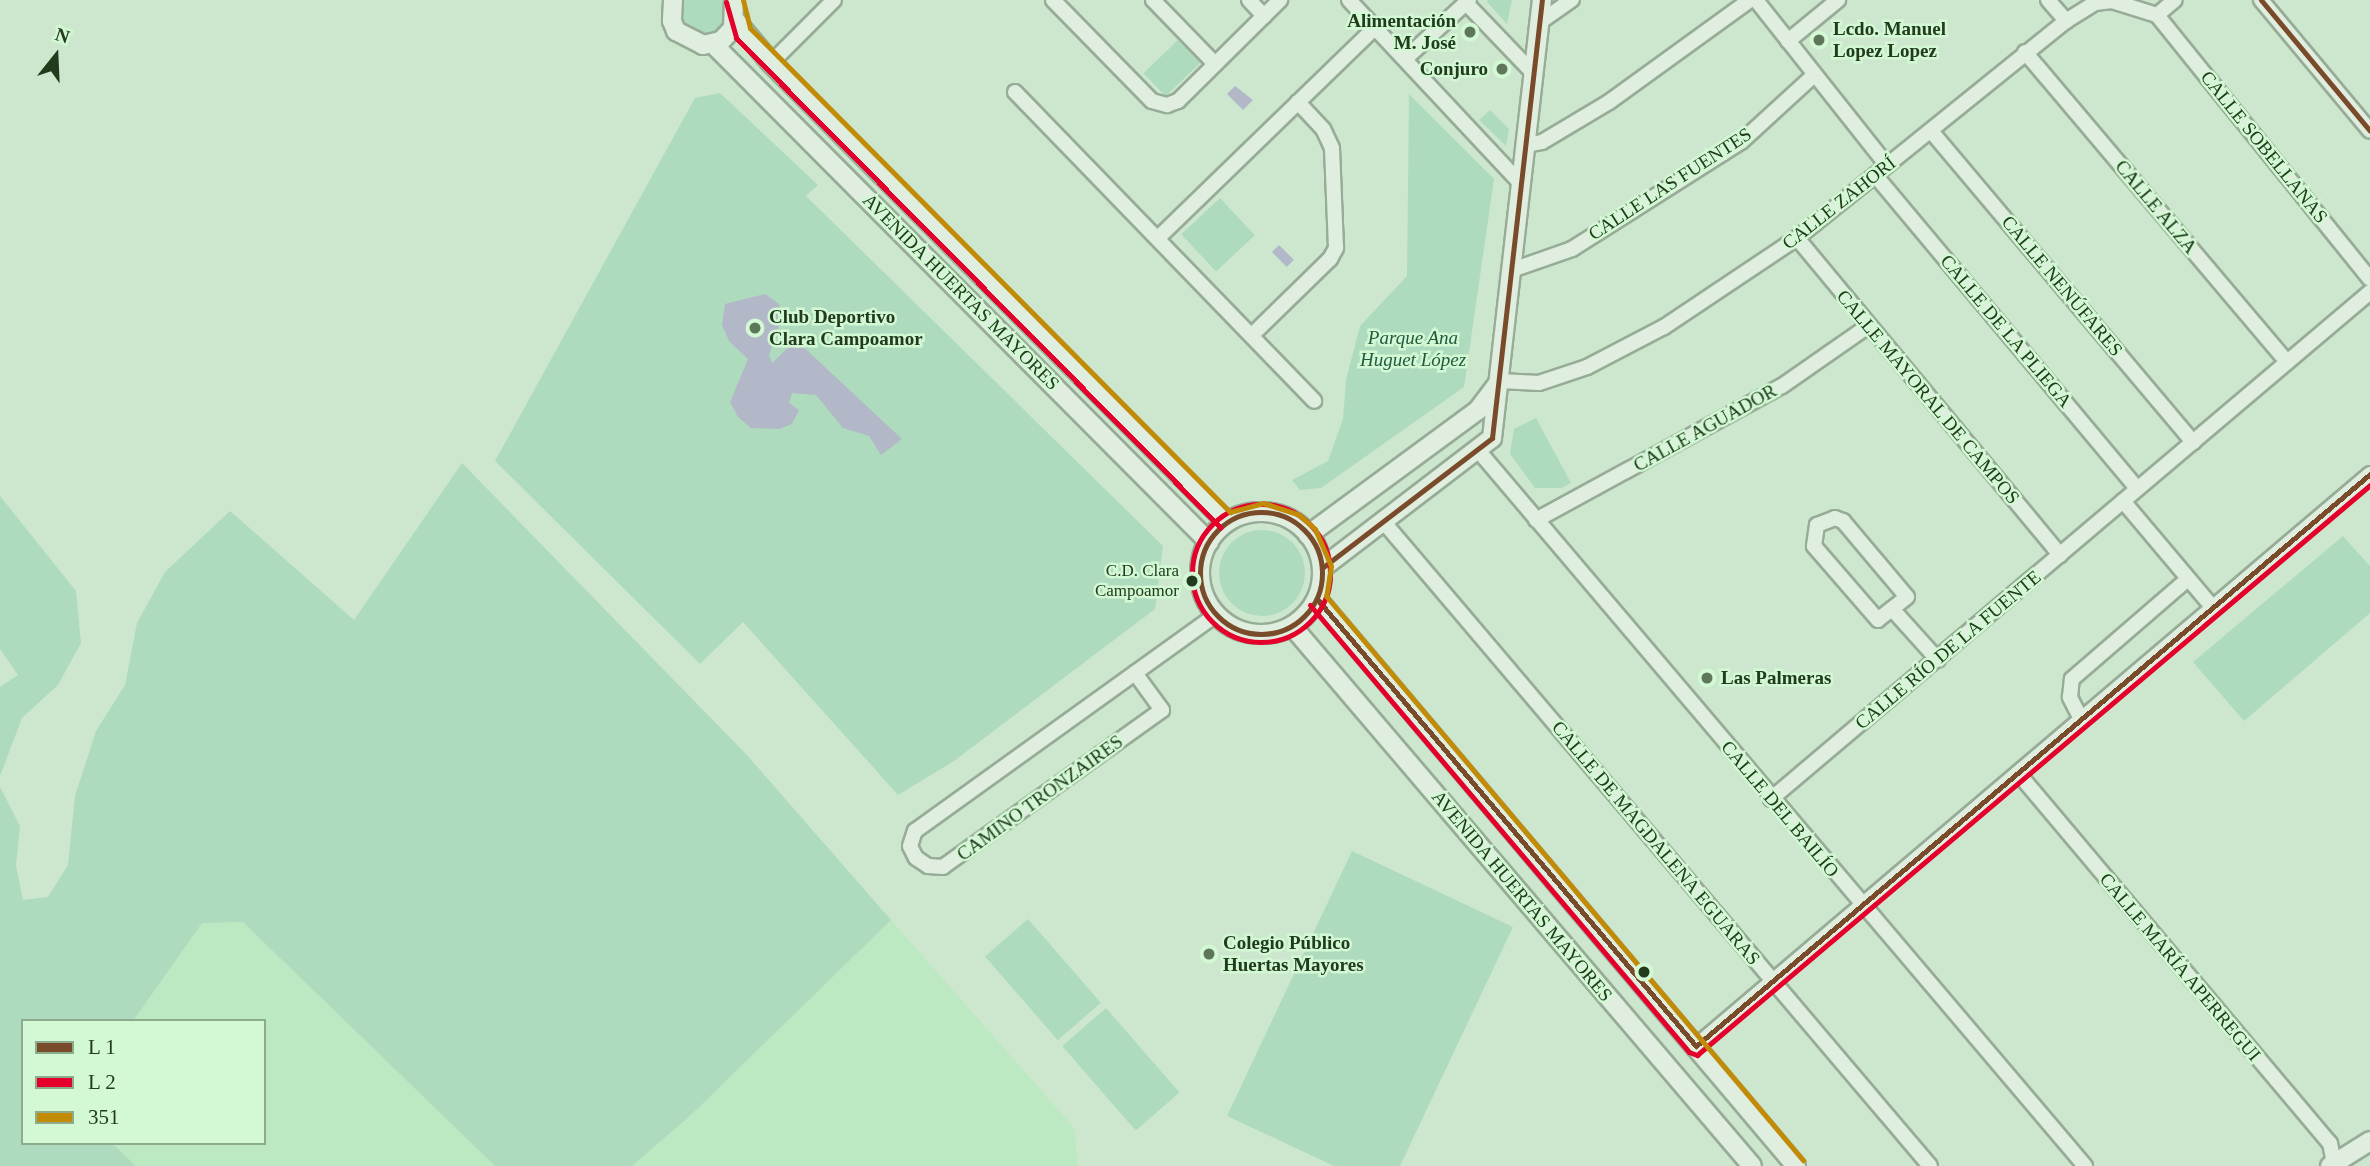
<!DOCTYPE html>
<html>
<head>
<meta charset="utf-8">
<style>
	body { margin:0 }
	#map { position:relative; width:2370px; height:1166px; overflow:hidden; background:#cde7ce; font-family:Georgia,serif }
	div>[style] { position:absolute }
	.farmland>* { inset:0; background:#bce8c2 }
	.green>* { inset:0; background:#aedbbd; transform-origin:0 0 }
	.round { border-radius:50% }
	.water>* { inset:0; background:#b2b8c7; transform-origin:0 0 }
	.roads { filter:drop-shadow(2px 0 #97ac96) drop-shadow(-2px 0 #97ac96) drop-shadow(0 2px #97ac96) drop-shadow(0 -2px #97ac96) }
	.minor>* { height:14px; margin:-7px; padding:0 7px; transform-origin:7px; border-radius:7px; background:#dfeedf }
	.tertiary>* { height:18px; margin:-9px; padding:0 9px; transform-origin:9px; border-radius:9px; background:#dfeedf }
	.tertiary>.ring { margin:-9px; padding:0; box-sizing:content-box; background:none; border:18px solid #dfeedf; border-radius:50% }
	.bus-1>* { height:5px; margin:-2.5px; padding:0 2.5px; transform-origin:2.5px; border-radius:2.5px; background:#7a4b2a }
	.bus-1>.ring { margin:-2.5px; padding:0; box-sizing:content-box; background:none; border:5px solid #7a4b2a; border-radius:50% }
	.bus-2>* { height:5px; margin:-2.5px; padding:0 2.5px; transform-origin:2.5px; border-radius:2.5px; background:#e4002b }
	.bus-2>.ring { margin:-2.5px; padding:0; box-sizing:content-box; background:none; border:5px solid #e4002b; border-radius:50% }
	.bus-3>* { height:5px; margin:-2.5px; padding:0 2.5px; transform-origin:2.5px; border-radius:2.5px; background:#c28b07 }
	.dots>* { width:19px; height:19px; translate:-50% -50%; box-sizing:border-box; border:4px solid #d2f8d4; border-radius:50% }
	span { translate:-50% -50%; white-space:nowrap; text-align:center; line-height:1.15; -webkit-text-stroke:5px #d2f8d4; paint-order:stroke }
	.bus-label { font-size:17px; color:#223b1d }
	.right { translate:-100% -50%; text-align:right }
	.poi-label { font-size:19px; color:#223b1d; font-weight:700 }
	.left { translate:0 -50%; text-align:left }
	.street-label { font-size:19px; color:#223b1d }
	.park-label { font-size:19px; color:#225a42; font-style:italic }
	.legend { position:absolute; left:21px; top:1019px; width:245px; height:126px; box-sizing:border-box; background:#d2f8d4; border:2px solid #8cac8b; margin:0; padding:9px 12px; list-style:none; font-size:21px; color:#223b1d }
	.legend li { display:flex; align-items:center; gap:14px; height:35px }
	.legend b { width:35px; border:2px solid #8cac8b }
	.north { position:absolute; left:21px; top:21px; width:70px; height:70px; -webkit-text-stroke:5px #d2f8d4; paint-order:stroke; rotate:18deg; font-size:19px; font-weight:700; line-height:28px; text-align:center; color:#223b1d }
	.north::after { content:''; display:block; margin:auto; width:24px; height:32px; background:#223b1d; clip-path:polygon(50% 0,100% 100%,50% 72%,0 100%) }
</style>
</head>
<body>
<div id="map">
	<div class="farmland">
		<i style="clip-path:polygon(891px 920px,1075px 1129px,1077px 1166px,632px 1166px,691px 1115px)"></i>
		<i style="clip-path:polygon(243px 922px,461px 1129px,495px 1166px,136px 1166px,112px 1143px,264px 1143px,264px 1021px,133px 1021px,201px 923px)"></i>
	</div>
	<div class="green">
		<i style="clip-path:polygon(684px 0,724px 0,726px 21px,719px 31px,698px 35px,682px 20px)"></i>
		<i style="clip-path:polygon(1512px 0,1507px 24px,1487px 2px,1488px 0)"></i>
		<i style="left:1178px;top:40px;width:32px;height:48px;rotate:46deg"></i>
		<i style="clip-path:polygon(720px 93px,818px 185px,806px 196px,1163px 546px,1155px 609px,954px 761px,898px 795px,743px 622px,700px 664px,495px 461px,695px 98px)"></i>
		<i style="clip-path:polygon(1409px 94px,1494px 179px,1464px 387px,1321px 488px,1300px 490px,1292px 480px,1328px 461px,1343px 419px,1346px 380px,1360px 326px,1407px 276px)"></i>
		<i style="clip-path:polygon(1490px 110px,1509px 129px,1506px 146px,1479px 120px)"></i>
		<i style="left:1220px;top:198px;width:51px;height:53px;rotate:47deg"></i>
		<i style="clip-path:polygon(1536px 418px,1571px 483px,1562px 488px,1535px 488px,1510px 454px,1514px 429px)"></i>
		<i style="clip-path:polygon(462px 463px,746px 754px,891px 920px,691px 1115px,632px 1166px,495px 1166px,243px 922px,202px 923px,133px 1021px,23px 1021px,23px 1143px,112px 1143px,136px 1166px,0 1166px,0 787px,20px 826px,16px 866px,23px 900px,48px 897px,68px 865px,75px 796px,96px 731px,125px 685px,137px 623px,165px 572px,230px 511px,354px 620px)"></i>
		<i style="clip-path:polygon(0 496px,76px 591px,81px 643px,58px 685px,22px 718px,0 776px,0 687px,18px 675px,0 649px)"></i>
		<i class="round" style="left:1219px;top:530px;width:86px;height:86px"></i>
		<i style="clip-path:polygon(2343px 536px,2370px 566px,2370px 613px,2244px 721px,2193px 662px)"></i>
		<i style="clip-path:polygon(1352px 851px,1513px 927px,1400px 1166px,1334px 1166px,1227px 1116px)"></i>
		<i style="left:1028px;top:919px;width:111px;height:57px;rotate:49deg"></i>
		<i style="left:1106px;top:1008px;width:112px;height:58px;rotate:49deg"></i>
	</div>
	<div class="water">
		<i style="clip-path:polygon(1235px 86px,1253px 100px,1243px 110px,1227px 94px)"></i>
		<i style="left:1279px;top:245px;width:21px;height:10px;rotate:45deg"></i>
		<i style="clip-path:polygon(765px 294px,779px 304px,781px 320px,769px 355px,772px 363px,796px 340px,902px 439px,881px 455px,869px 436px,843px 428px,816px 395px,792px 393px,789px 403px,799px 410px,792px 424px,779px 429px,751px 428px,738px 417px,730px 402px,748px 359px,729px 341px,722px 325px,725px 304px)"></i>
	</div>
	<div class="roads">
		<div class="minor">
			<i style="left:1053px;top:0;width:141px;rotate:45.6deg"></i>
			<i style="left:1152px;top:101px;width:16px;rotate:15deg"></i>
			<i style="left:1167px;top:105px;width:12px;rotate:-20deg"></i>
			<i style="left:1178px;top:101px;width:144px;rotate:-44.7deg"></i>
			<i style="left:1153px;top:0;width:89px;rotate:45.9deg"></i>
			<i style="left:1249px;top:0;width:22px;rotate:47deg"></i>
			<i style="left:1349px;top:0;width:253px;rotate:46.9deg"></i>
			<i style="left:1756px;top:0;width:211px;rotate:51.6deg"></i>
			<i style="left:2048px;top:0;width:28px;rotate:49deg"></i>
			<i style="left:2261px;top:0;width:170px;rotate:50.2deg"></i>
			<i style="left:1466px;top:3px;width:98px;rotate:46.2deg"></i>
			<i style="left:2157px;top:15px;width:23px;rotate:-40deg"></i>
			<i style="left:1540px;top:22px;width:39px;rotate:-35deg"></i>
			<i style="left:1788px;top:41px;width:65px;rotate:-39.4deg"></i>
			<i style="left:2025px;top:52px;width:406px;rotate:49.8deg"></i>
			<i style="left:1405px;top:59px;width:87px;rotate:-42.7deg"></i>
			<i style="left:771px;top:63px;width:89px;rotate:-45deg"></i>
			<i style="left:1015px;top:92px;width:430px;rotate:45.9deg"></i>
			<i style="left:1931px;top:131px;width:407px;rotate:49.9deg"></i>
			<i style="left:1525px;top:145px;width:17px;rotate:-10deg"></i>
			<i style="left:1542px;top:142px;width:78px;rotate:-30.8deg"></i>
			<i style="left:1609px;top:102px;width:174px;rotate:-35.9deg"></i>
			<i style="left:1875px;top:175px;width:408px;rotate:50.1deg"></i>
			<i style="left:1158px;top:238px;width:302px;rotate:-44.1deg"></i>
			<i style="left:1797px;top:238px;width:412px;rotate:50.3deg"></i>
			<i style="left:1512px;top:270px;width:64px;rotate:-19.3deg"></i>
			<i style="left:1572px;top:249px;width:201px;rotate:-32.4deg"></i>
			<i style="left:1742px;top:141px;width:98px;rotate:-42.5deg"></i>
			<i style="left:1252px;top:335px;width:109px;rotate:-44.3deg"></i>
			<i style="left:1330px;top:259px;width:13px;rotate:-61deg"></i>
			<i style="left:1336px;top:248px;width:100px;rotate:-92.3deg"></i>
			<i style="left:1332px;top:148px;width:21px;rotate:-115deg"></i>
			<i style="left:1323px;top:129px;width:37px;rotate:-133deg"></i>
			<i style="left:1500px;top:381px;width:39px;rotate:3deg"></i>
			<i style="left:1539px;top:383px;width:51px;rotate:-18.4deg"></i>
			<i style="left:1587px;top:367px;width:87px;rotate:-27.5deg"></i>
			<i style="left:1664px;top:327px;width:160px;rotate:-33.8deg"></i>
			<i style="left:1797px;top:238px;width:346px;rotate:-38.9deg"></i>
			<i style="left:2066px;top:21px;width:34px;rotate:-32deg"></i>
			<i style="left:2095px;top:3px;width:17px;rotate:-7deg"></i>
			<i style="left:2112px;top:1px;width:47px;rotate:17.3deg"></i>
			<i style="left:2157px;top:15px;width:339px;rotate:51.1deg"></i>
			<i style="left:1477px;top:449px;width:940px;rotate:49.7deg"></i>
			<i style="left:2123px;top:501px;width:140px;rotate:49.9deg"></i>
			<i style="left:1835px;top:518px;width:9px;rotate:21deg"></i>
			<i style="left:1843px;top:521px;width:99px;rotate:49.9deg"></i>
			<i style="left:1907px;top:597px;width:37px;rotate:142deg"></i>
			<i style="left:1878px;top:620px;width:98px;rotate:-130.9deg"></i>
			<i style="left:1814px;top:546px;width:21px;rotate:-82deg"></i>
			<i style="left:1817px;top:525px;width:19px;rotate:-21deg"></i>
			<i style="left:1382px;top:520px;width:847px;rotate:49.69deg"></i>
			<i style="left:1536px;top:520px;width:280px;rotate:-28.6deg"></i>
			<i style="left:1782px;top:386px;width:105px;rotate:-34.9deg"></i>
			<i style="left:1893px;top:610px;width:67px;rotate:48deg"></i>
			<i style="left:1135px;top:673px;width:46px;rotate:53.9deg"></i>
			<i style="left:1162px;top:710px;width:269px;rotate:144.4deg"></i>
			<i style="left:943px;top:867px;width:15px;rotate:-176deg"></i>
			<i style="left:928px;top:866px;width:14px;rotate:-146deg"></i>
			<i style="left:916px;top:858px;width:13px;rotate:-117deg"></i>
			<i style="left:910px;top:846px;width:16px;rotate:-72deg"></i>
			<i style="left:915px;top:831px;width:370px;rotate:-35.7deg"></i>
			<i style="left:2081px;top:719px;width:25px;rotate:-117deg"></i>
			<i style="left:2070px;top:697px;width:18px;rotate:-84deg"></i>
			<i style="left:2072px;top:679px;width:153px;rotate:-40.8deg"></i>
			<i style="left:2018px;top:773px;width:484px;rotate:49.9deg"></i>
			<i style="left:2330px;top:1143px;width:20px;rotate:79deg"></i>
			<i style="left:1771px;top:799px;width:785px;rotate:-40.24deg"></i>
			<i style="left:1696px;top:1046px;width:884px;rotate:-40.32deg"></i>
		</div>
		<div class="tertiary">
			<i style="left:673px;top:0;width:21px;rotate:93deg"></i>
			<i style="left:672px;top:21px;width:11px;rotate:68deg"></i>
			<i style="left:676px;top:31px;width:30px;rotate:27deg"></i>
			<i style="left:703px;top:45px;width:18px;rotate:-13deg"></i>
			<i style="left:721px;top:41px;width:18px;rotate:-47deg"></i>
			<i style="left:733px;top:28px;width:28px;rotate:-88deg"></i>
			<i style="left:735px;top:20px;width:56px;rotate:50.1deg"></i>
			<i style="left:771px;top:63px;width:647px;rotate:45.19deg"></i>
			<i style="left:713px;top:44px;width:703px;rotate:45.12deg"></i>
			<i class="ring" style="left:1200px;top:512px;width:104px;height:104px"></i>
			<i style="left:1308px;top:535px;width:211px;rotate:-36.3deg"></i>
			<i style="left:1478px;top:410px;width:36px;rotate:-53deg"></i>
			<i style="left:1322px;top:568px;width:214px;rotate:-37.4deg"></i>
			<i style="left:1492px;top:438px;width:441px;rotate:-83.5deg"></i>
			<i style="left:1317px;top:599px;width:742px;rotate:49.81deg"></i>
			<i style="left:1292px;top:626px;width:709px;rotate:49.57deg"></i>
			<i style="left:2330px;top:1166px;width:47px;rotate:-32deg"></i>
		</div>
	</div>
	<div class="bus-1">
		<i style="left:2261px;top:0;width:170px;rotate:50.2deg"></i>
		<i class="ring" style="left:1200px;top:512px;width:117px;height:117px"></i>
		<i style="left:1322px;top:568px;width:214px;rotate:-37.4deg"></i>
		<i style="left:1492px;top:438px;width:441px;rotate:-83.5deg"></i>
		<i style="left:1317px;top:599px;width:586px;rotate:49.71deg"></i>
		<i style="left:1696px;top:1046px;width:884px;rotate:-40.32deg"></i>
	</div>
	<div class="bus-2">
		<i style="left:726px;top:2px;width:37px;rotate:74deg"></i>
		<i style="left:736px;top:38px;width:689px;rotate:45.29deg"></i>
		<i class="ring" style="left:1192px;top:504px;width:133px;height:133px"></i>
		<i style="left:1310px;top:605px;width:586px;rotate:49.71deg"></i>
		<i style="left:1689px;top:1052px;width:9px;rotate:21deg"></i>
		<i style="left:1697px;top:1055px;width:882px;rotate:-40.26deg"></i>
	</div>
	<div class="bus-3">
		<i style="left:743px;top:0;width:29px;rotate:76deg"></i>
		<i style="left:750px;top:28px;width:682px;rotate:45.24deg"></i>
		<i style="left:1230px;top:512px;width:34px;rotate:-15deg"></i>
		<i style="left:1263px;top:503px;width:38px;rotate:18deg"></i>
		<i style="left:1299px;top:515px;width:21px;rotate:41deg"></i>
		<i style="left:1315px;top:529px;width:40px;rotate:66.6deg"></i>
		<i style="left:1331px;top:566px;width:30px;rotate:99deg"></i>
		<i style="left:1326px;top:596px;width:739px;rotate:49.78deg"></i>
	</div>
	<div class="dots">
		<i style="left:1470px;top:32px;background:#5e775b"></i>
		<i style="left:1819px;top:40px;background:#5e775b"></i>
		<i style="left:1502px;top:69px;background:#5e775b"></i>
		<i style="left:755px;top:328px;background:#5e775b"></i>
		<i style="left:1192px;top:581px;background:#223b1d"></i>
		<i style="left:1707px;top:678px;background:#5e775b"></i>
		<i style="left:1209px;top:954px;background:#5e775b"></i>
		<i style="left:1644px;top:972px;background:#223b1d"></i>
	</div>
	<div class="bus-label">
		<span class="right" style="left:1179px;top:581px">C.D. Clara<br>Campoamor</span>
	</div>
	<div class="poi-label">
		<span class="right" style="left:1456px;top:32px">Alimentación<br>M. José</span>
		<span class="left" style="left:1833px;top:40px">Lcdo. Manuel<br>Lopez Lopez</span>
		<span class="right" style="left:1488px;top:69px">Conjuro</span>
		<span class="left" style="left:769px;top:328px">Club Deportivo<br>Clara Campoamor</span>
		<span class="left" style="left:1721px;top:678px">Las Palmeras</span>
		<span class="left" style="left:1223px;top:954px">Colegio Público<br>Huertas Mayores</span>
	</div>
	<div class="street-label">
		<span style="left:2264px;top:147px;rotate:51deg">CALLE SOBELLANAS</span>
		<span style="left:1670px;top:184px;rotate:-33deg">CALLE LAS FUENTES</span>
		<span style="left:1839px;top:203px;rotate:-38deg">CALLE ZAHORÍ</span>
		<span style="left:2156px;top:207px;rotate:50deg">CALLE ALZA</span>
		<span style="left:2062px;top:286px;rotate:50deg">CALLE NENÚFARES</span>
		<span style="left:961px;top:292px;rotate:45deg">AVENIDA HUERTAS MAYORES</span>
		<span style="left:2006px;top:331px;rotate:50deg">CALLE DE LA PLIEGA</span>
		<span style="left:1928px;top:397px;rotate:50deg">CALLE MAYORAL DE CAMPOS</span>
		<span style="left:1705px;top:428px;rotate:-29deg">CALLE AGUADOR</span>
		<span style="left:1948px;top:650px;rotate:-40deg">CALLE RÍO DE LA FUENTE</span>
		<span style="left:1040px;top:798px;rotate:-36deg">CAMINO TRONZAIRES</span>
		<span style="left:1780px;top:809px;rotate:50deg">CALLE DEL BAILÍO</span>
		<span style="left:1656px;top:843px;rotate:50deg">CALLE DE MAGDALENA EGUARAS</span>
		<span style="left:1522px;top:896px;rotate:50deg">AVENIDA HUERTAS MAYORES</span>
		<span style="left:2180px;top:967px;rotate:50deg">CALLE MARÍA APERREGUI</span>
	</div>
	<div class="park-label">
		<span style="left:1413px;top:349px">Parque Ana<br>Huguet López</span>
	</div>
	<ul class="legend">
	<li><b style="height:9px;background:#7a4b2a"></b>L 1</li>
	<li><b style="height:9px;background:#e4002b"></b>L 2</li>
	<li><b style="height:9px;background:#c28b07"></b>351</li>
	</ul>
	<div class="north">N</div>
</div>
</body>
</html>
